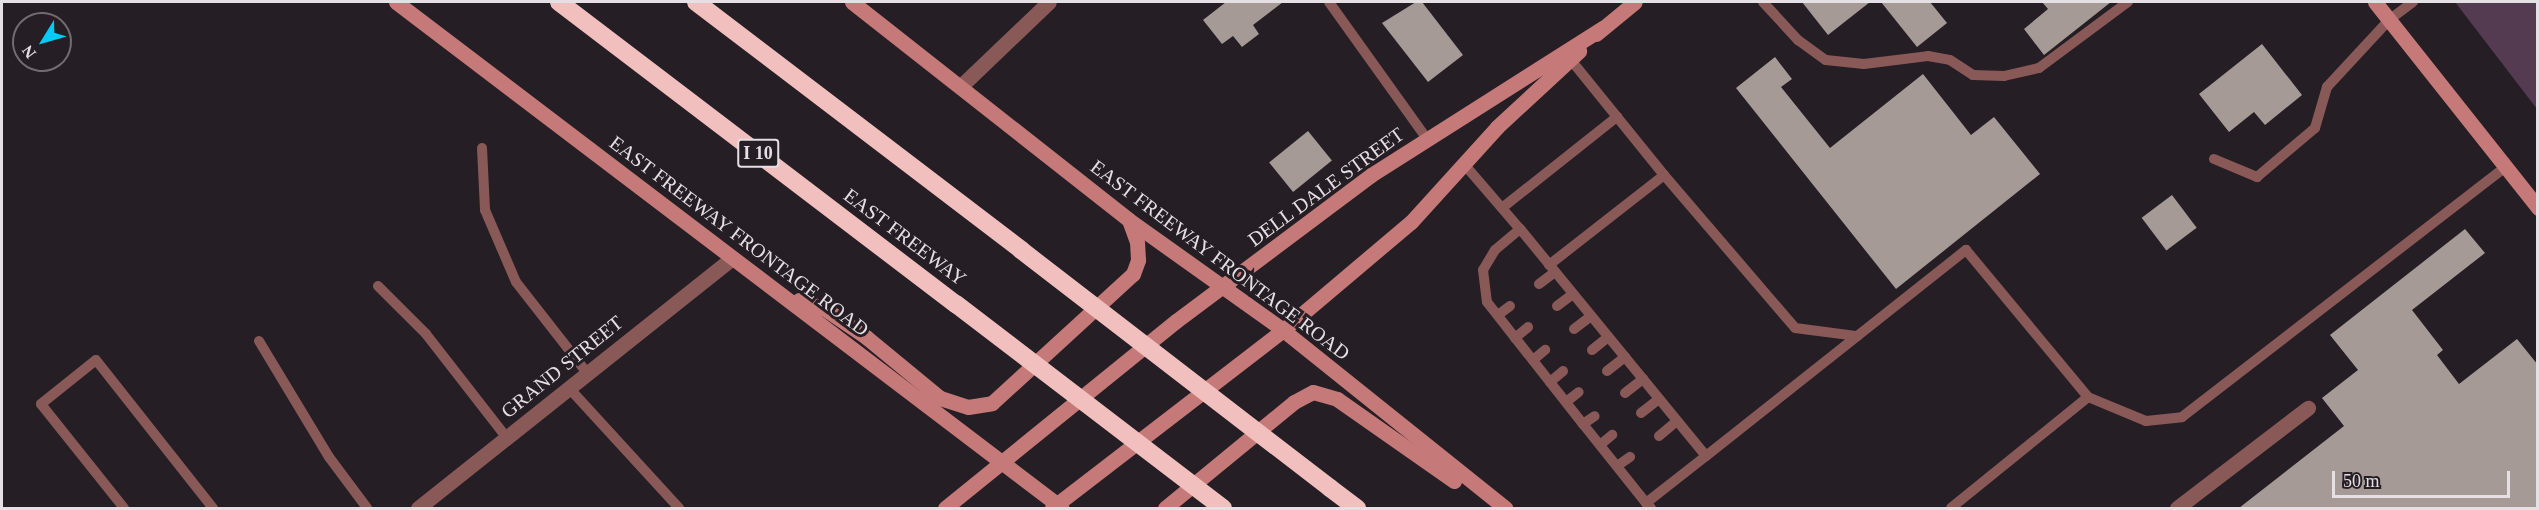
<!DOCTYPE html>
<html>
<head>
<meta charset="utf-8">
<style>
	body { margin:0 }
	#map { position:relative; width:2539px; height:510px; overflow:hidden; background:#251e24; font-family:"Times New Roman",serif }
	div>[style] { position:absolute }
	.green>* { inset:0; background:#543b52 }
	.building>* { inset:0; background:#a59a95; transform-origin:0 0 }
	.lane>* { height:10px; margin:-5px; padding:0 5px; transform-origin:5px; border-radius:5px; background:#895958 }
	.street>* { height:15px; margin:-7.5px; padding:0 7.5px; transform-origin:7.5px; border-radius:7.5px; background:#895958 }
	.secondary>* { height:15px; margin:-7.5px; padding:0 7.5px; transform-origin:7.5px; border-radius:7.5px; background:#c57978 }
	.highway>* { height:18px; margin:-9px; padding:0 9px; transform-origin:9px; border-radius:9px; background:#f1c0be }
	.highway-bridge>* { height:18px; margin:-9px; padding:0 9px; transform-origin:9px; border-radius:9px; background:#f1c0be }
	span { translate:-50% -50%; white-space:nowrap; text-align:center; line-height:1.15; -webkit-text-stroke:6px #251e24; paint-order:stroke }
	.shield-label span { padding:2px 4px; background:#251e24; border:2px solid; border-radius:4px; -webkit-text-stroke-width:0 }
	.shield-label { font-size:18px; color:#e5e0e4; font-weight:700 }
	.street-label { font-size:20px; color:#e5e0e4 }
	.frame { position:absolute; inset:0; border:3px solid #e5e0e4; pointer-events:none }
	.north { position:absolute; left:12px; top:12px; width:60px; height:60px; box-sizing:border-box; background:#251e24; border:2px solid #726c71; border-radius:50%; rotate:233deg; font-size:16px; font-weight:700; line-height:24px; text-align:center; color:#e5e0e4 }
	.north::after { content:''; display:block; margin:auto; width:21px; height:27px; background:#00cbf9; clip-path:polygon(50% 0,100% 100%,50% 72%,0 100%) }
	.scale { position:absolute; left:2332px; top:471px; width:178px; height:27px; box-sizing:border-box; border:3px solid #e5e0e4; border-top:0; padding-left:8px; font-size:18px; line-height:21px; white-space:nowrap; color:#e5e0e4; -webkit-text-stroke:4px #251e24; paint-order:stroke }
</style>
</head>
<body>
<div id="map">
	<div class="green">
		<i style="clip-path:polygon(2455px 2px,2537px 2px,2537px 109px)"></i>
	</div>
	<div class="building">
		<i style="clip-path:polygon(1226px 2px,1283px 2px,1253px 25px,1259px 34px,1242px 47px,1233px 36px,1222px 44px,1203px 20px)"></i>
		<i style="clip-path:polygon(1416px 2px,1422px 2px,1463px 55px,1428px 82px,1382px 23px)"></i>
		<i style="clip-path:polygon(1802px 2px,1870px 2px,1828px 35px)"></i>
		<i style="clip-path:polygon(1881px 2px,1930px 2px,1947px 23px,1917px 47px)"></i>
		<i style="clip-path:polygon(2042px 2px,2111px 2px,2044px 55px,2024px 29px,2048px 9px)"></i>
		<i style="clip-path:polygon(2262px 44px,2302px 95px,2265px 125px,2254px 112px,2229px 132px,2199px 94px)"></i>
		<i style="clip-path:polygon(1775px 57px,1792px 79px,1781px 87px,1830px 148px,1923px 74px,1971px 135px,1994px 117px,2040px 174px,1896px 289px,1736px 88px)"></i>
		<i style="left:1308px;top:131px;width:38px;height:50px;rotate:51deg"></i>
		<i style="left:2172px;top:195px;width:41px;height:38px;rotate:53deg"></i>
		<i style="clip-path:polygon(2465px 229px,2485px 253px,2412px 310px,2443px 350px,2437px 355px,2459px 384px,2517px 339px,2538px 365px,2538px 508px,2239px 508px,2344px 426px,2322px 398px,2358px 370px,2330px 335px)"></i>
	</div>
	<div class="lane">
		<i style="left:1329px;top:2px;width:168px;rotate:54.4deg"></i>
		<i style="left:1763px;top:2px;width:52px;rotate:47.4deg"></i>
		<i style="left:1798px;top:40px;width:34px;rotate:36deg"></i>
		<i style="left:1826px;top:60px;width:38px;rotate:6deg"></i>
		<i style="left:1864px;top:64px;width:64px;rotate:-7.1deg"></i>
		<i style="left:1928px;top:56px;width:22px;rotate:10deg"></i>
		<i style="left:1950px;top:60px;width:27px;rotate:33deg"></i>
		<i style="left:1973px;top:75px;width:31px;rotate:2deg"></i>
		<i style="left:2004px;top:76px;width:36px;rotate:-13deg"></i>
		<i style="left:2039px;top:68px;width:111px;rotate:-36.6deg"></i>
		<i style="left:482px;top:148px;width:62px;rotate:87.2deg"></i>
		<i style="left:485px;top:210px;width:78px;rotate:66.7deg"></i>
		<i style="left:516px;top:282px;width:117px;rotate:52deg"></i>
		<i style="left:2214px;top:159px;width:47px;rotate:22.7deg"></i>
		<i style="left:2257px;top:177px;width:76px;rotate:-40.2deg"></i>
		<i style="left:2315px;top:128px;width:43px;rotate:-73.7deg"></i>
		<i style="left:2327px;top:87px;width:91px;rotate:-47.2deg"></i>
		<i style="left:2389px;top:20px;width:30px;rotate:-37deg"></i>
		<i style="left:1464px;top:164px;width:86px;rotate:49.3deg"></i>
		<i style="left:1664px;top:175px;width:201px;rotate:49.4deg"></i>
		<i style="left:1795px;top:328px;width:63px;rotate:7.4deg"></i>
		<i style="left:1502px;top:208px;width:147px;rotate:-38.4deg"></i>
		<i style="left:1549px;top:265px;width:146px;rotate:-38deg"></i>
		<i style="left:1664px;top:175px;width:149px;rotate:-129deg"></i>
		<i style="left:1539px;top:284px;width:20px;rotate:-37deg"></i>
		<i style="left:378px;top:286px;width:68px;rotate:45deg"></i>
		<i style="left:426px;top:334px;width:132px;rotate:52.1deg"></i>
		<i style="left:1557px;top:306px;width:20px;rotate:-37deg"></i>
		<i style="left:1498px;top:315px;width:15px;rotate:-37deg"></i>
		<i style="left:1574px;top:329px;width:21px;rotate:-37deg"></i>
		<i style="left:1515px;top:338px;width:17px;rotate:-40deg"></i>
		<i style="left:259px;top:341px;width:135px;rotate:58.9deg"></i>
		<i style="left:329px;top:457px;width:64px;rotate:53.3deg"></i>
		<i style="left:1592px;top:350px;width:21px;rotate:-39deg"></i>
		<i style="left:1533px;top:360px;width:16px;rotate:-40deg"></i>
		<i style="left:1607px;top:371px;width:23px;rotate:-38deg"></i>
		<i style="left:1550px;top:382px;width:17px;rotate:-40deg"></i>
		<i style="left:569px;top:388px;width:163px;rotate:47.5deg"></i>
		<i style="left:1625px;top:393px;width:23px;rotate:-38deg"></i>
		<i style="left:1566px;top:402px;width:16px;rotate:-38deg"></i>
		<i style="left:1641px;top:413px;width:23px;rotate:-38deg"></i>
		<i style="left:1583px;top:424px;width:14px;rotate:-34deg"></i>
		<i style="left:1659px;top:436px;width:23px;rotate:-40deg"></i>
		<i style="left:1600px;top:445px;width:16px;rotate:-40deg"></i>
		<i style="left:1706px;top:456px;width:332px;rotate:-38.4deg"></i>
		<i style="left:1966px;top:250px;width:191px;rotate:50.3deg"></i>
		<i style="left:2088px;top:397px;width:63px;rotate:22.5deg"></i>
		<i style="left:2146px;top:421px;width:36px;rotate:-6deg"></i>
		<i style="left:2182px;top:417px;width:408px;rotate:-37.7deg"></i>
		<i style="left:1617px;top:466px;width:16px;rotate:-35deg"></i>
		<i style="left:1646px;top:503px;width:76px;rotate:-38.1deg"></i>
		<i style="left:1706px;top:456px;width:293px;rotate:-129.3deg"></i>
		<i style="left:1520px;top:229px;width:33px;rotate:140deg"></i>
		<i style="left:1495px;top:250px;width:23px;rotate:121deg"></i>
		<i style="left:1483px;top:270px;width:32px;rotate:83deg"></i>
		<i style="left:1487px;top:302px;width:155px;rotate:51.8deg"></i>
		<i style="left:1583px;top:424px;width:101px;rotate:51.4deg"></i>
		<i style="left:1646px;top:503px;width:7px;rotate:45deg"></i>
		<i style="left:124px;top:508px;width:133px;rotate:-128.6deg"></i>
		<i style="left:41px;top:404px;width:70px;rotate:-38.7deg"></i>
		<i style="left:96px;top:360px;width:189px;rotate:51.7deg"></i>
		<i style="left:1951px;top:508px;width:176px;rotate:-39deg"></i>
	</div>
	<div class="street">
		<i style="left:962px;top:85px;width:120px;rotate:-43.7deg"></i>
		<i style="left:418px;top:508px;width:401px;rotate:-38.5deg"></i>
		<i style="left:2177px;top:508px;width:165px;rotate:-37.4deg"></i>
	</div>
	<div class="secondary">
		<i style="left:396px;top:2px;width:836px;rotate:37.23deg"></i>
		<i style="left:852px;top:2px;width:352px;rotate:38.2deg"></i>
		<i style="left:1129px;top:220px;width:189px;rotate:35.5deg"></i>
		<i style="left:1283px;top:330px;width:285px;rotate:38.7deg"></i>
		<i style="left:2375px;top:2px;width:263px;rotate:51.6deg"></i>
		<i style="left:1596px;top:34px;width:50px;rotate:-39.4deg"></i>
		<i style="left:799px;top:300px;width:28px;rotate:19deg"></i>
		<i style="left:825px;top:309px;width:50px;rotate:34.3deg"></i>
		<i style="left:866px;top:337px;width:96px;rotate:39.5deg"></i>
		<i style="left:940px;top:398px;width:29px;rotate:18deg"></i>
		<i style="left:968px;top:407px;width:24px;rotate:-9deg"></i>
		<i style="left:992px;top:403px;width:191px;rotate:-42.5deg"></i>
		<i style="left:1133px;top:274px;width:15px;rotate:-70deg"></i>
		<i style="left:1138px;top:260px;width:18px;rotate:-93deg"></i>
		<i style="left:1137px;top:242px;width:23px;rotate:-110deg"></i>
		<i style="left:945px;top:508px;width:297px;rotate:-39deg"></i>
		<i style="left:1176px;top:321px;width:244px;rotate:-36.8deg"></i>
		<i style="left:1371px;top:175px;width:275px;rotate:-32.4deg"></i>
		<i style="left:1052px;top:508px;width:292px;rotate:-37.6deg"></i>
		<i style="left:1283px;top:330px;width:167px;rotate:-40.2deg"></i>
		<i style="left:1411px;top:222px;width:128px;rotate:-47.8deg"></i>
		<i style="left:1497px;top:127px;width:112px;rotate:-42.8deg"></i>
		<i style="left:1165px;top:508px;width:167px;rotate:-39.4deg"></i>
		<i style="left:1294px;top:402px;width:21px;rotate:-28deg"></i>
		<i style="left:1313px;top:392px;width:25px;rotate:16deg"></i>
		<i style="left:1337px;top:399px;width:143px;rotate:35deg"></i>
	</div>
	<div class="highway">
		<i style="left:559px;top:2px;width:499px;rotate:37.3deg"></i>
		<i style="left:696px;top:2px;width:409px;rotate:37.3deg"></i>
		<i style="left:1330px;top:488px;width:34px;rotate:37deg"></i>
	</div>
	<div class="highway-bridge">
		<i style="left:1021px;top:250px;width:390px;rotate:37.6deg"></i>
		<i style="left:956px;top:304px;width:336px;rotate:37.4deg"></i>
	</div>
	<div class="shield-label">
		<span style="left:758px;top:153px">I 10</span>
	</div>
	<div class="street-label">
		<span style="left:1326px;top:187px;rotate:-36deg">DELL DALE STREET</span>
		<span style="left:739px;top:236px;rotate:37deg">EAST FREEWAY FRONTAGE ROAD</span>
		<span style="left:905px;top:237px;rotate:37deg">EAST FREEWAY</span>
		<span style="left:1220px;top:260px;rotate:37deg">EAST FREEWAY FRONTAGE ROAD</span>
		<span style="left:562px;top:367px;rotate:-39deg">GRAND STREET</span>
	</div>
	<div class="frame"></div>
	<div class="north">N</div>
	<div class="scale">50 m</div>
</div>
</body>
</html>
